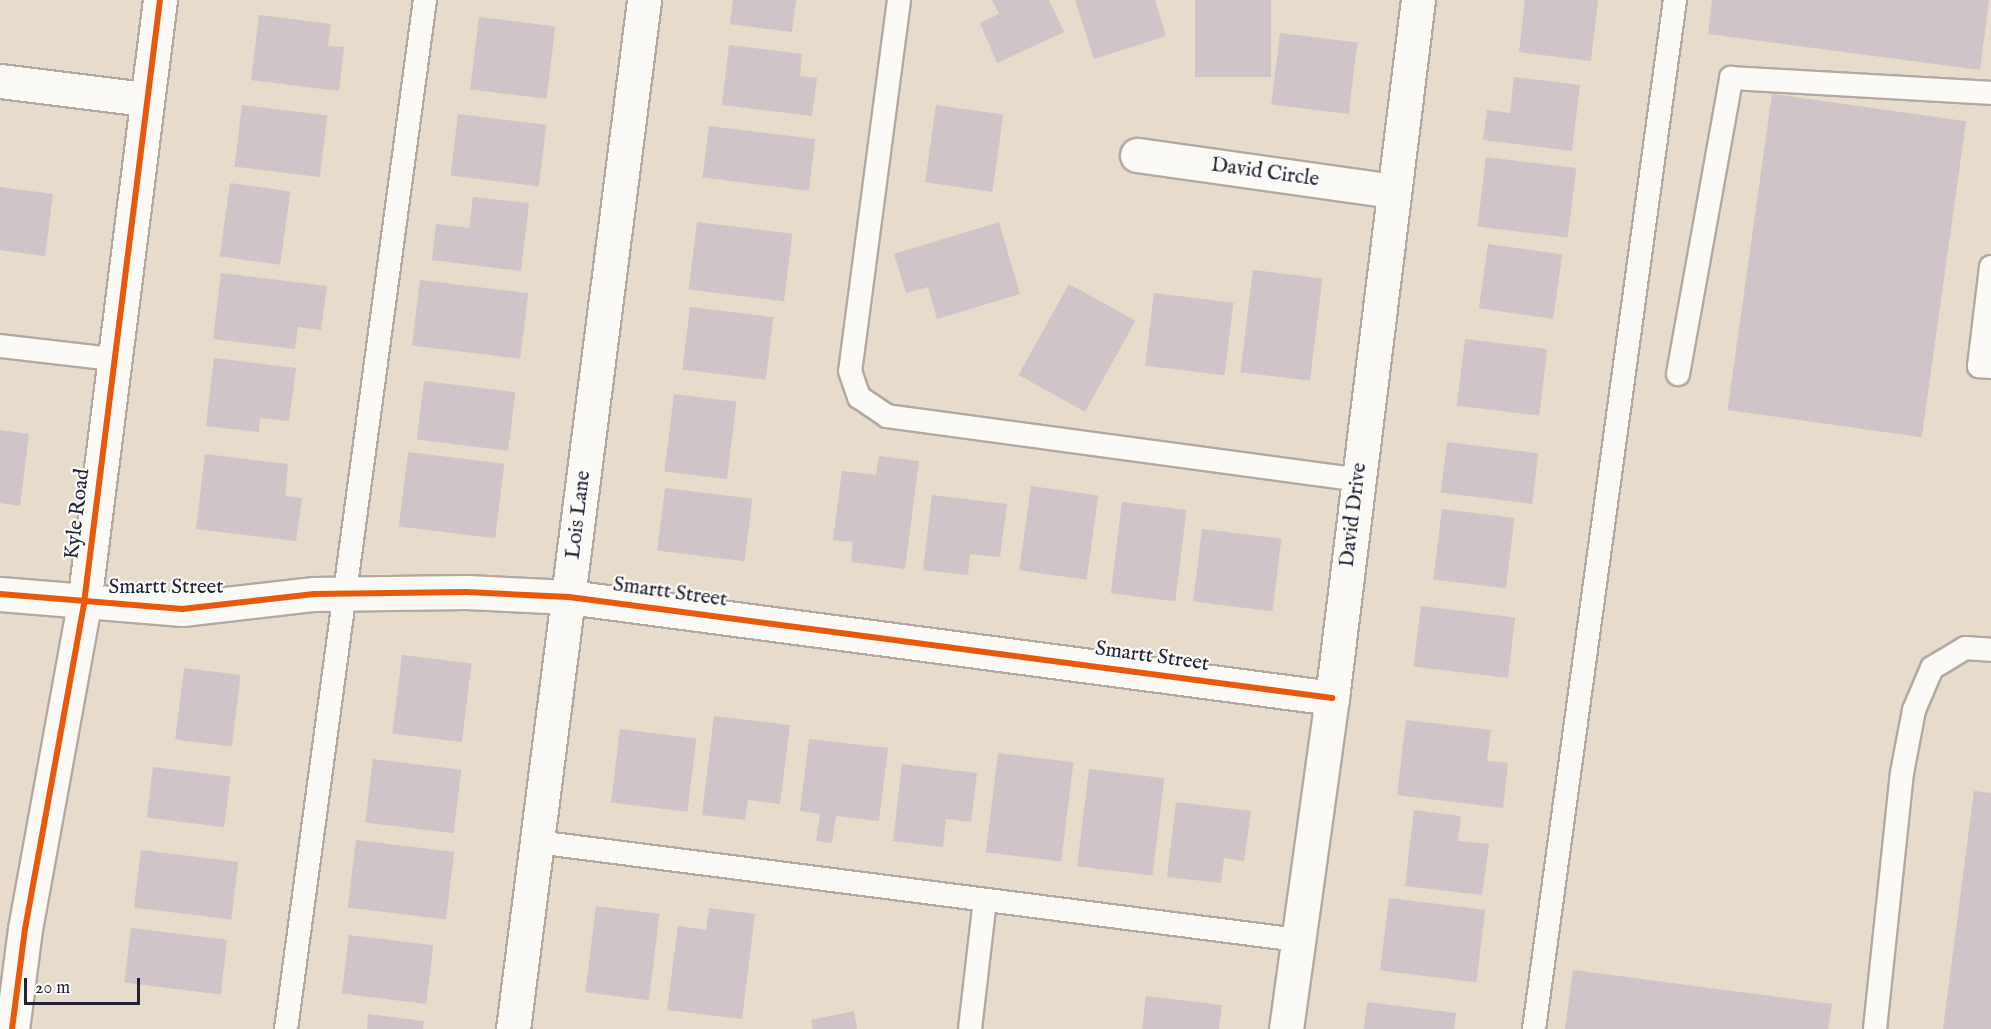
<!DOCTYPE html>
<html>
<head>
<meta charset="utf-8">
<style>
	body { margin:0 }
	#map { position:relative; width:1991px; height:1029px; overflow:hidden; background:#e7dbcb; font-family:"IM FELL English",serif }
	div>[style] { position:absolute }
	.building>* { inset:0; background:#cfc4c7; transform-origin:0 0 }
	.roads { filter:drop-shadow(2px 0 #b2aaa2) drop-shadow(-2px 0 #b2aaa2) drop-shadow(0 2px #b2aaa2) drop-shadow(0 -2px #b2aaa2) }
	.lane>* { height:22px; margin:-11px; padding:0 11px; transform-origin:11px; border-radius:11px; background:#fbfaf7 }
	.street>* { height:33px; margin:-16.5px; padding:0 16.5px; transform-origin:16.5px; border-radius:16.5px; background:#fbfaf7 }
	.cycleway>* { height:6px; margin:-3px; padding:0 3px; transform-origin:3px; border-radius:3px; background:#e8590c }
	span { translate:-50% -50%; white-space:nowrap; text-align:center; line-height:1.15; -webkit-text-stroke:4.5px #fdfcf7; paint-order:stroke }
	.street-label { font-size:21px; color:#22223b }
	.scale { position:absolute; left:24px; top:978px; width:116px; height:27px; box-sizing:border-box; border:3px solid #22223b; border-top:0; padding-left:8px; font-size:18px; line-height:21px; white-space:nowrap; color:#22223b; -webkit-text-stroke:4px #fdfcf7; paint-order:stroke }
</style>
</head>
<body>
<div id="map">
	<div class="building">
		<i style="clip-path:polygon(733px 0,796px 0,792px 32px,730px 24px)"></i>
		<i style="clip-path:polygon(992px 0,1049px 0,1064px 32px,997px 63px,980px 23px,999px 14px)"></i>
		<i style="clip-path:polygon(1075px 0,1155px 0,1166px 36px,1094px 59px)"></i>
		<i style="left:1195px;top:0;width:76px;height:77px"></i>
		<i style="clip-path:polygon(1525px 0,1598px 0,1591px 61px,1519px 52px)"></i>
		<i style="clip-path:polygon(1712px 0,1989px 0,1980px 70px,1708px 34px)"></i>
		<i style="clip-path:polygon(259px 15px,331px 24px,328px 46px,344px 47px,339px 91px,251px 80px)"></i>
		<i style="left:479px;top:17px;width:77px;height:73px;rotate:7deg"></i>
		<i style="left:1280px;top:33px;width:78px;height:72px;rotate:7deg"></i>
		<i style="clip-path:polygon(729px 45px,802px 54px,800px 76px,817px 78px,812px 116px,722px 105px)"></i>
		<i style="clip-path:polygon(1514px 77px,1580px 85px,1572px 151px,1483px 140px,1487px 110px,1510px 113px)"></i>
		<i style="left:1772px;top:94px;width:196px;height:319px;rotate:8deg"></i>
		<i style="left:242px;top:105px;width:86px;height:62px;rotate:7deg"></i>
		<i style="left:936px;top:105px;width:68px;height:78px;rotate:8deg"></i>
		<i style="left:458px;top:114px;width:89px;height:62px;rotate:7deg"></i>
		<i style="left:709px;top:126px;width:107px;height:52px;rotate:7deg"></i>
		<i style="left:1486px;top:157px;width:91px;height:70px;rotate:7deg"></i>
		<i style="left:230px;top:183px;width:61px;height:74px;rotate:8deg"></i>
		<i style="clip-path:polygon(0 187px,53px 194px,45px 256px,0 250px)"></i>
		<i style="clip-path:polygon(473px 197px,529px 203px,521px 271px,432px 260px,436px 224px,469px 228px)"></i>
		<i style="left:697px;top:222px;width:96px;height:68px;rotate:7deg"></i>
		<i style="clip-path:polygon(999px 222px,1020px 294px,937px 319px,928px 287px,906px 293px,894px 254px)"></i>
		<i style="left:1488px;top:244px;width:75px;height:65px;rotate:8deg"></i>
		<i style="left:1253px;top:270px;width:70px;height:103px;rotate:7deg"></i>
		<i style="clip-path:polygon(221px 273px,327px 286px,321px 330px,298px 327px,295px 349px,213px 339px)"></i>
		<i style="left:420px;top:280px;width:109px;height:66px;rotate:7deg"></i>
		<i style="left:1069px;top:284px;width:76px;height:104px;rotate:29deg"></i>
		<i style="left:1154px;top:293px;width:80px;height:73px;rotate:7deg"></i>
		<i style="left:690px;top:307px;width:84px;height:63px;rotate:7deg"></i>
		<i style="left:1465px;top:339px;width:83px;height:67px;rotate:7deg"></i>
		<i style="clip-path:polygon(214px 358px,296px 368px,289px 421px,260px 418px,259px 432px,206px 426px)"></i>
		<i style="left:424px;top:381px;width:92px;height:59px;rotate:7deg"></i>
		<i style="left:674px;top:394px;width:63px;height:78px;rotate:7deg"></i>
		<i style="clip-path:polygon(0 430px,29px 434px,20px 506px,0 503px)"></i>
		<i style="left:1447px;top:442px;width:92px;height:51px;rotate:7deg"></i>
		<i style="left:408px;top:452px;width:97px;height:75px;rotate:7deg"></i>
		<i style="clip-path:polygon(205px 454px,288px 464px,285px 496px,302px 498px,296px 541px,196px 529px)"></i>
		<i style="clip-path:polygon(879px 456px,919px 461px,905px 569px,851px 562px,853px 542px,833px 540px,842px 471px,876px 475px)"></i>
		<i style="left:1031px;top:486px;width:68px;height:85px;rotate:8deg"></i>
		<i style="left:665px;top:488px;width:88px;height:63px;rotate:7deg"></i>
		<i style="clip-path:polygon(932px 495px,1007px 504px,1000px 557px,970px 554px,968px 575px,923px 570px)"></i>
		<i style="left:1122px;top:502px;width:65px;height:92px;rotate:7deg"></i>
		<i style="left:1442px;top:509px;width:73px;height:71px;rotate:7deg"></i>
		<i style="left:1202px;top:529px;width:80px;height:73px;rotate:7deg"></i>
		<i style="left:1421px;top:606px;width:95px;height:61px;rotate:7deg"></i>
		<i style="left:402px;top:655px;width:70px;height:79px;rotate:7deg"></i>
		<i style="left:184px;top:668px;width:57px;height:72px;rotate:7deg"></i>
		<i style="clip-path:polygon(714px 716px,790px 725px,780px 804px,748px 800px,745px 820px,702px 815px)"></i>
		<i style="clip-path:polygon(1406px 720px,1491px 730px,1487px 761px,1508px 763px,1503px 808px,1397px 795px)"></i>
		<i style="left:620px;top:729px;width:77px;height:74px;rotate:7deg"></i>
		<i style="clip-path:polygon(809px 739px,888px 748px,879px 821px,836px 816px,832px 843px,816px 841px,820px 814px,800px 811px)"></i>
		<i style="left:998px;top:753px;width:76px;height:100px;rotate:7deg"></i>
		<i style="left:373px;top:759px;width:89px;height:64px;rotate:7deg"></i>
		<i style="clip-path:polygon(902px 764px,977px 773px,971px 822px,946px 819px,943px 847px,893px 841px)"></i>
		<i style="left:153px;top:767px;width:78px;height:51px;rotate:7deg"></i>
		<i style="left:1089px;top:769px;width:76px;height:98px;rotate:7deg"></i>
		<i style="clip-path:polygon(1974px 791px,1991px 793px,1991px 1029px,1943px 1029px)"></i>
		<i style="clip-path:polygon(1176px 802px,1251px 811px,1244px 861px,1224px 858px,1221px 883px,1167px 877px)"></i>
		<i style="clip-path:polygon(1414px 810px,1461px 816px,1458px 841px,1489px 844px,1482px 895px,1405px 886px)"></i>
		<i style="left:356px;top:840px;width:99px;height:68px;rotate:7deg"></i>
		<i style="left:141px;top:850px;width:98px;height:58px;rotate:7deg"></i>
		<i style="left:1389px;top:898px;width:97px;height:73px;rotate:7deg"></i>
		<i style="left:596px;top:906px;width:64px;height:87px;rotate:7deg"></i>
		<i style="clip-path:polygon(709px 908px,755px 914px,742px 1019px,667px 1010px,678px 926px,706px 930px)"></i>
		<i style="left:131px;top:928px;width:97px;height:55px;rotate:7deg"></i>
		<i style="left:349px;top:935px;width:85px;height:59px;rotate:7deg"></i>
		<i style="clip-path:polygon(1573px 970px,1832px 1004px,1828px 1029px,1565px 1029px)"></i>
		<i style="clip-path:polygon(1146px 996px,1222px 1005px,1219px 1029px,1142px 1029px)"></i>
		<i style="clip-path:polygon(1367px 1002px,1456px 1013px,1454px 1029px,1364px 1029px)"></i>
		<i style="clip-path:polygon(854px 1011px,857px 1029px,813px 1029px,811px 1020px)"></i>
		<i style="clip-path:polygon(368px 1014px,424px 1021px,423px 1029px,367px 1029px)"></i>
	</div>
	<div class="roads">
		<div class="lane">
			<i style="left:899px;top:0;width:374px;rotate:97.5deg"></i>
			<i style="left:850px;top:371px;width:28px;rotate:71deg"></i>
			<i style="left:859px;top:397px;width:34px;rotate:34deg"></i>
			<i style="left:887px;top:416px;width:476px;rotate:7.7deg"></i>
			<i style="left:1991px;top:267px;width:100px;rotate:96.9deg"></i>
			<i style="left:1979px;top:366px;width:12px;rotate:5deg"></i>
			<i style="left:0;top:346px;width:114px;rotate:6.6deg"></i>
			<i style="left:1678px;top:374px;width:301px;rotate:-79.8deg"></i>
			<i style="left:1731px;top:78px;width:260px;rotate:3.3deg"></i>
			<i style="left:537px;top:842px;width:767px;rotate:7.34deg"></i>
			<i style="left:286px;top:1029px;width:1038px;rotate:-82.31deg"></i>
			<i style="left:970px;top:1029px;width:130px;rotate:-83.4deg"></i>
			<i style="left:1534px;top:1029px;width:1039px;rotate:-82.2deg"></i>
			<i style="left:1875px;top:1029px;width:257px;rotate:-84deg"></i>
			<i style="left:1902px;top:773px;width:64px;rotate:-79.2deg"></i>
			<i style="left:1914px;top:710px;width:46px;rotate:-66.8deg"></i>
			<i style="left:1932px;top:668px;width:39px;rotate:-31deg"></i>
			<i style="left:1965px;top:648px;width:26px;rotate:4deg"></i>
		</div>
		<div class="street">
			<i style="left:0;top:81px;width:145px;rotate:7.1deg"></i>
			<i style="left:1137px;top:155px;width:259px;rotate:8deg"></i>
			<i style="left:0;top:594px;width:183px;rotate:4.7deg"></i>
			<i style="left:182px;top:609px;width:133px;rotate:-6.5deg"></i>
			<i style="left:314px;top:594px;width:152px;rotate:-0.8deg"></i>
			<i style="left:466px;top:592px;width:103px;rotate:2.8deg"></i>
			<i style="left:569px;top:597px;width:770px;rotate:7.54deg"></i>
			<i style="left:12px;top:1029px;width:101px;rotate:-82.6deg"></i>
			<i style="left:25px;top:929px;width:331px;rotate:-79.7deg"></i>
			<i style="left:84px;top:603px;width:608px;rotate:-82.82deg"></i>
			<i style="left:513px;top:1029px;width:1037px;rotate:-82.74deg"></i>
			<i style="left:1286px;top:1029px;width:334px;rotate:-82.1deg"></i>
			<i style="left:1332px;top:698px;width:703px;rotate:-82.98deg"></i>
		</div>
	</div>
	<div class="cycleway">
		<i style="left:0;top:594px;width:183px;rotate:4.7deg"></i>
		<i style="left:182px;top:609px;width:133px;rotate:-6.5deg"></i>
		<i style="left:314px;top:594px;width:152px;rotate:-0.8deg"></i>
		<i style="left:466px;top:592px;width:103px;rotate:2.8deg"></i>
		<i style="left:569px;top:597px;width:770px;rotate:7.54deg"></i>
		<i style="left:12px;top:1029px;width:101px;rotate:-82.6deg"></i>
		<i style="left:25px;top:929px;width:331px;rotate:-79.7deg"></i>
		<i style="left:84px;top:603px;width:608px;rotate:-82.82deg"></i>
	</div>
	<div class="street-label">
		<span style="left:1265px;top:173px;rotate:8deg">David Circle</span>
		<span style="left:78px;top:514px;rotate:-83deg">Kyle Road</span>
		<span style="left:579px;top:515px;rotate:-83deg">Lois Lane</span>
		<span style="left:1354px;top:515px;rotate:-83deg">David Drive</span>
		<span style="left:166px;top:588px">Smartt Street</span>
		<span style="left:670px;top:593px;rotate:8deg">Smartt Street</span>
		<span style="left:1152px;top:657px;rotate:8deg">Smartt Street</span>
	</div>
	<div class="scale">20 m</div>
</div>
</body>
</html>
